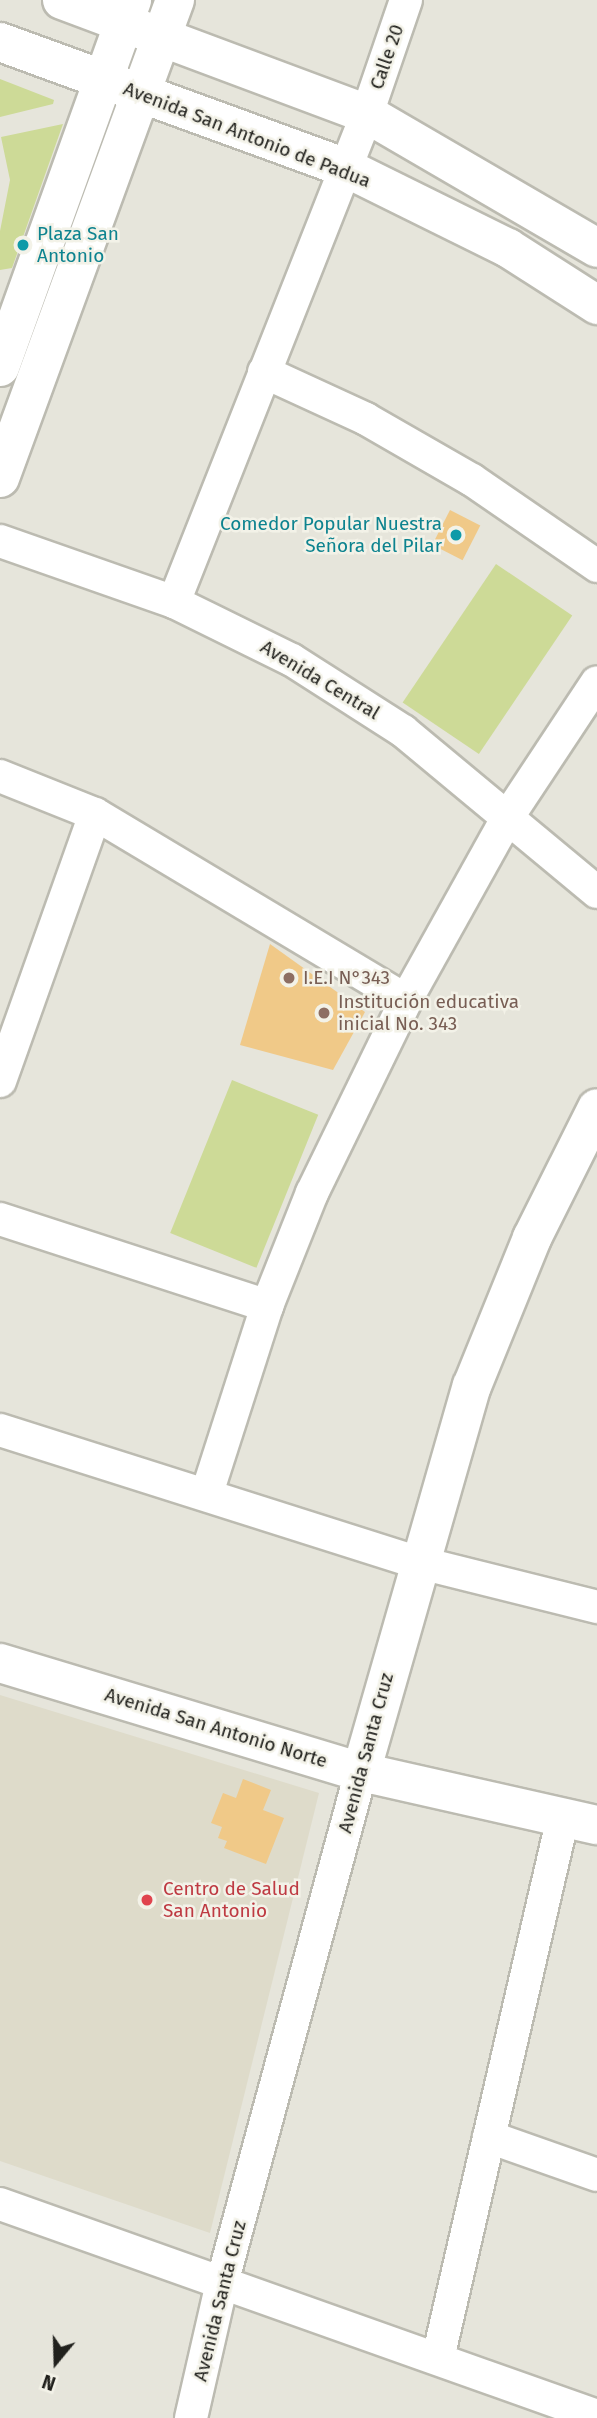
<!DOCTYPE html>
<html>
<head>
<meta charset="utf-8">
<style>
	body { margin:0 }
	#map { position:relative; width:597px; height:2418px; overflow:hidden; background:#e6e5db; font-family:"Fira Sans",sans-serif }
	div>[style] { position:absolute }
	.built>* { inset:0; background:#dedbca }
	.green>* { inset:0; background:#cdda97; transform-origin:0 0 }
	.building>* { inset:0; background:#f0c988; transform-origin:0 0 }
	.roads { filter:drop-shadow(2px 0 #bcbbb1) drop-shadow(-2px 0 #bcbbb1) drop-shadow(0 2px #bcbbb1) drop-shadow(0 -2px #bcbbb1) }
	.street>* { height:32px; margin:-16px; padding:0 16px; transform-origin:16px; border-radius:16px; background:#fff }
	.secondary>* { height:38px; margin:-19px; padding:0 19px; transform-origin:19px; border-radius:19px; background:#fff }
	.dots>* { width:19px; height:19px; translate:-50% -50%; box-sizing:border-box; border:4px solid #f3f2e8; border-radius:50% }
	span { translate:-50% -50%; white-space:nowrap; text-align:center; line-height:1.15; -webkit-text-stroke:5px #f3f2e8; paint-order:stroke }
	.street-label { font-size:19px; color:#21211d }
	.culture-label { font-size:19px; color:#0d838f }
	.left { translate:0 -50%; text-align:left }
	.right { translate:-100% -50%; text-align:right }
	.education-label { font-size:19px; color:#785e54 }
	.health-label { font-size:19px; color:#be3a42 }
	.north { position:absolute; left:21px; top:2327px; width:70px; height:70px; -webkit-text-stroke:5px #f3f2e8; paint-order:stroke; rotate:199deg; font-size:19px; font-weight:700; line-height:28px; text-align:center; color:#21211d }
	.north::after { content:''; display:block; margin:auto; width:24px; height:32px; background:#21211d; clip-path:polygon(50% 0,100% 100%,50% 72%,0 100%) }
</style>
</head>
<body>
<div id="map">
	<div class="built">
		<i style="clip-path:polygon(0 1695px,319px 1793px,210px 2233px,0 2161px)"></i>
	</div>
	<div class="green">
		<i style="clip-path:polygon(0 79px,54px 100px,53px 104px,0 117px)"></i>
		<i style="clip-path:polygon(63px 124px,12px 268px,0 270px,0 231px,10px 180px,1px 137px)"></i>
		<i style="left:496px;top:564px;width:92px;height:167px;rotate:34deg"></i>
		<i style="left:232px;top:1080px;width:93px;height:165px;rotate:22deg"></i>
	</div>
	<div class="building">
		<i style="left:450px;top:510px;width:34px;height:39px;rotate:27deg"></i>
		<i style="clip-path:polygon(270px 944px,365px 1012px,333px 1070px,240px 1045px)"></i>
		<i style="clip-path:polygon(243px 1779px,271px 1790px,263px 1810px,284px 1818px,266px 1864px,224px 1848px,227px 1841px,218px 1838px,222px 1827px,211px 1823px,223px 1793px,236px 1798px)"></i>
	</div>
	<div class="roads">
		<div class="street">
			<i style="left:264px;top:372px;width:112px;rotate:24.7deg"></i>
			<i style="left:366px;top:419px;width:122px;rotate:29.9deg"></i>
			<i style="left:472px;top:480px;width:152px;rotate:34.5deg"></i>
			<i style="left:0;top:541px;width:184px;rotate:19.3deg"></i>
			<i style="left:174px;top:602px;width:131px;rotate:26.2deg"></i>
			<i style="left:292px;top:660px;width:132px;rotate:32.6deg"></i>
			<i style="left:403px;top:731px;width:252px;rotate:39.7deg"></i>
			<i style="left:174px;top:602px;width:525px;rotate:-68.42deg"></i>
			<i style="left:367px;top:114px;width:120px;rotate:-71.1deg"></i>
			<i style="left:0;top:776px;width:102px;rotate:21.8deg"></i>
			<i style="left:95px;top:814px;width:362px;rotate:30.9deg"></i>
			<i style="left:0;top:1081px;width:283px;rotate:-70.4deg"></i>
			<i style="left:0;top:1219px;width:281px;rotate:18deg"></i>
			<i style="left:0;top:1430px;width:437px;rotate:17.6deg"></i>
			<i style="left:417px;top:1562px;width:186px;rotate:14deg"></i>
			<i style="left:207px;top:1493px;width:196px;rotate:-72.2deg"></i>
			<i style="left:267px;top:1306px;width:122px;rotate:-68.3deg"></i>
			<i style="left:312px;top:1193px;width:215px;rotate:-64deg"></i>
			<i style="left:406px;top:1000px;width:212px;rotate:-60.9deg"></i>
			<i style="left:509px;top:815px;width:159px;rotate:-56.5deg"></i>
			<i style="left:489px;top:2137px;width:114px;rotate:19.4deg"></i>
			<i style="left:0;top:2204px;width:634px;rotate:19.55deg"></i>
			<i style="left:438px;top:2358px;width:555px;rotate:-76.99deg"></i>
			<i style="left:191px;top:2418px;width:139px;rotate:-77.1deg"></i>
			<i style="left:222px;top:2283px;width:530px;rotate:-74.78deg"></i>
		</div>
		<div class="secondary">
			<i style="left:62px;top:0;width:326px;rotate:20.5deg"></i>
			<i style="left:367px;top:114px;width:266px;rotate:30.2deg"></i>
			<i style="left:0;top:42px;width:366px;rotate:20deg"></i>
			<i style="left:344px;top:167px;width:183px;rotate:26.3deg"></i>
			<i style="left:508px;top:248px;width:106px;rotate:32.6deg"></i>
			<i style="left:0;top:367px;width:390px;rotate:-70.2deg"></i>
			<i style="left:0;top:478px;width:509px;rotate:-69.89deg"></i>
			<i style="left:0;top:1663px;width:377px;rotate:16.8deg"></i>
			<i style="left:361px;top:1772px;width:242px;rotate:12.7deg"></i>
			<i style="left:361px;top:1772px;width:402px;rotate:-74deg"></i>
			<i style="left:472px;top:1386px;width:160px;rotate:-67.9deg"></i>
			<i style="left:532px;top:1238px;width:145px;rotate:-63.4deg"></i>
		</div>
	</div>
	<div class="dots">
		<i style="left:23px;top:245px;background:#0f9aa8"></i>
		<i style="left:456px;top:535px;background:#0f9aa8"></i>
		<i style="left:289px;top:978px;background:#8d6e63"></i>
		<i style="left:324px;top:1013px;background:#8d6e63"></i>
		<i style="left:147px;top:1900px;background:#e0444e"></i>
	</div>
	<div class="street-label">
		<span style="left:387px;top:57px;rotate:-71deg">Calle 20</span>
		<span style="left:247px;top:135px;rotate:21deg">Avenida San Antonio de Padua</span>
		<span style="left:320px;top:680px;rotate:31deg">Avenida Central</span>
		<span style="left:216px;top:1728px;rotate:17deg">Avenida San Antonio Norte</span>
		<span style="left:366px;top:1753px;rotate:-75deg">Avenida Santa Cruz</span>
		<span style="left:220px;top:2301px;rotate:-76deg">Avenida Santa Cruz</span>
	</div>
	<div class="culture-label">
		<span class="left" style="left:37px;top:245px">Plaza San<br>Antonio</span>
		<span class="right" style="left:442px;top:535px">Comedor Popular Nuestra<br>Señora del Pilar</span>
	</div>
	<div class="education-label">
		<span class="left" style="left:303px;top:978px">I.E.I N°343</span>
		<span class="left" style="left:338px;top:1013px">Institución educativa<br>inicial No. 343</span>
	</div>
	<div class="health-label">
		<span class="left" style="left:163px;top:1900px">Centro de Salud<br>San Antonio</span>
	</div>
	<div class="north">N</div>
</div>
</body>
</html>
